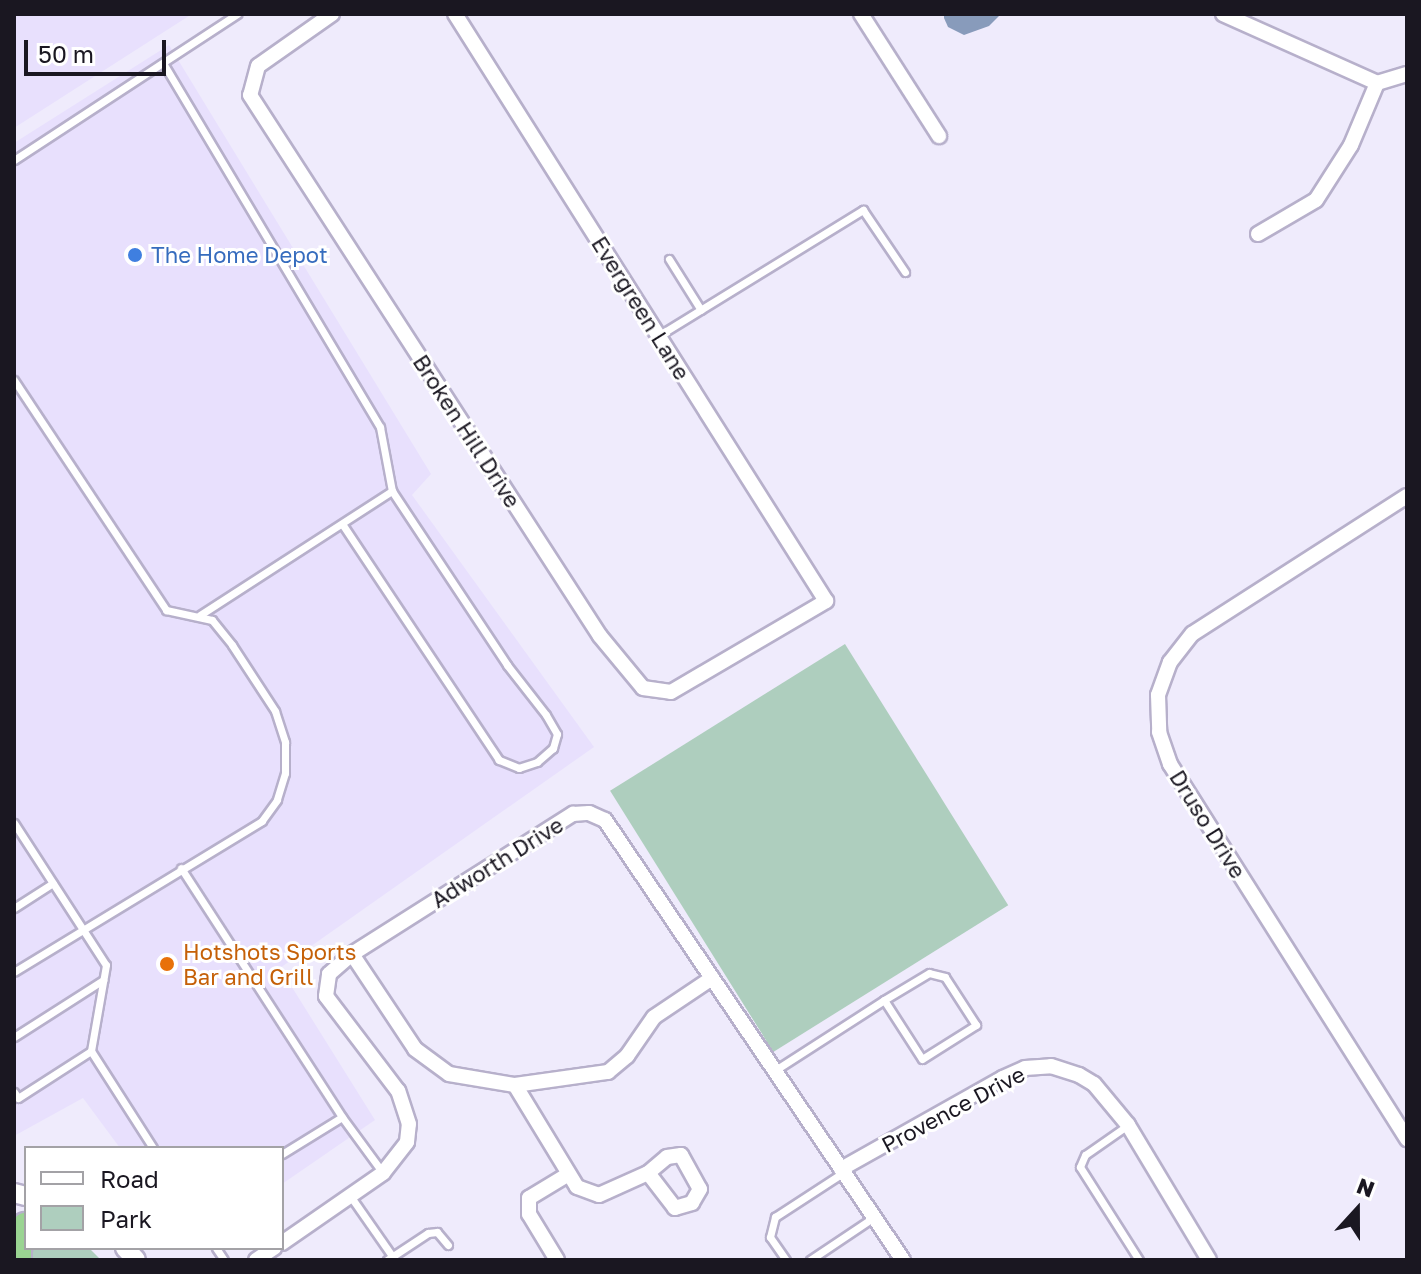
<!DOCTYPE html>
<html>
<head>
<meta charset="utf-8">
<style>
	body { margin:0 }
	#map { position:relative; width:1421px; height:1274px; overflow:hidden; background:#efebfc; font-family:"Golos Text",sans-serif }
	div>[style] { position:absolute }
	.built>* { inset:0; background:#e8e0fd }
	.green>* { inset:0; background:#aecebe; transform-origin:0 0 }
	.water>* { inset:0; background:#889bbb }
	.roads { filter:drop-shadow(2px 0 #b7b0cb) drop-shadow(-2px 0 #b7b0cb) drop-shadow(0 2px #b7b0cb) drop-shadow(0 -2px #b7b0cb) }
	.service>* { height:7px; margin:-3.5px; padding:0 3.5px; transform-origin:3.5px; border-radius:3.5px; background:#fff }
	.minor>* { height:14px; margin:-7px; padding:0 7px; transform-origin:7px; border-radius:7px; background:#fff }
	.tertiary>* { height:18px; margin:-9px; padding:0 9px; transform-origin:9px; border-radius:9px; background:#fff }
	.motorway>* { height:28px; margin:-14px; padding:0 14px; transform-origin:14px; border-radius:14px; background:#9ad492 }
	.dots>* { width:22px; height:22px; translate:-50% -50%; box-sizing:border-box; border:4px solid #fff; border-radius:50% }
	span { translate:-50% -50%; white-space:nowrap; text-align:center; line-height:1.15; -webkit-text-stroke:6px #fff; paint-order:stroke }
	.shop-label { font-size:22px; color:#366cbe }
	.left { translate:0 -50%; text-align:left }
	.street-label { font-size:22px; color:#1a1721 }
	.food-label { font-size:22px; color:#c56008 }
	.frame { position:absolute; inset:0; border:16px solid #1a1721; pointer-events:none }
	.legend { position:absolute; left:24px; top:1146px; width:260px; height:104px; box-sizing:border-box; background:#fff; border:2px solid #a3a2a6; margin:0; padding:10px 14px; list-style:none; font-size:24px; color:#1a1721 }
	.legend li { display:flex; align-items:center; gap:16px; height:40px }
	.legend b { width:40px; border:2px solid #a3a2a6 }
	.north { position:absolute; left:1317px; top:1170px; width:80px; height:80px; -webkit-text-stroke:6px #fff; paint-order:stroke; rotate:21deg; font-size:22px; font-weight:700; line-height:32px; text-align:center; color:#1a1721 }
	.north::after { content:''; display:block; margin:auto; width:28px; height:36px; background:#1a1721; clip-path:polygon(50% 0,100% 100%,50% 72%,0 100%) }
	.scale { position:absolute; left:24px; top:40px; width:142px; height:36px; box-sizing:border-box; border:4px solid #1a1721; border-top:0; padding-left:10px; font-size:24px; line-height:28px; white-space:nowrap; color:#1a1721; -webkit-text-stroke:6px #fff; paint-order:stroke }
</style>
</head>
<body>
<div id="map">
	<div class="built">
		<i style="clip-path:polygon(14px 14px,192px 14px,14px 128px)"></i>
		<i style="clip-path:polygon(169px 45px,431px 474px,412px 495px,594px 747px,280px 968px,375px 1120px,282px 1184px,282px 1148px,120px 1148px,83px 1098px,14px 1136px,14px 143px)"></i>
	</div>
	<div class="green">
		<i style="left:845px;top:644px;width:308px;height:277px;rotate:58deg"></i>
		<i style="clip-path:polygon(33px 1248px,89px 1248px,101px 1260px,31px 1260px)"></i>
	</div>
	<div class="water">
		<i style="clip-path:polygon(1001px 14px,989px 26px,964px 35px,948px 27px,944px 18px,944px 14px)"></i>
	</div>
	<div class="roads">
		<div class="service">
			<i style="left:163px;top:63px;width:424px;rotate:59.2deg"></i>
			<i style="left:380px;top:427px;width:65px;rotate:79.4deg"></i>
			<i style="left:14px;top:160px;width:267px;rotate:-33.2deg"></i>
			<i style="left:669px;top:259px;width:60px;rotate:57.9deg"></i>
			<i style="left:658px;top:336px;width:241px;rotate:-31.6deg"></i>
			<i style="left:863px;top:210px;width:75px;rotate:55.9deg"></i>
			<i style="left:14px;top:380px;width:276px;rotate:56.5deg"></i>
			<i style="left:166px;top:610px;width:47px;rotate:12.3deg"></i>
			<i style="left:212px;top:620px;width:32px;rotate:51deg"></i>
			<i style="left:232px;top:645px;width:79px;rotate:56.9deg"></i>
			<i style="left:275px;top:711px;width:33px;rotate:72deg"></i>
			<i style="left:285px;top:742px;width:31px;rotate:90deg"></i>
			<i style="left:285px;top:773px;width:28px;rotate:107deg"></i>
			<i style="left:277px;top:800px;width:26px;rotate:126deg"></i>
			<i style="left:262px;top:821px;width:290px;rotate:148.7deg"></i>
			<i style="left:200px;top:615px;width:229px;rotate:-32.9deg"></i>
			<i style="left:392px;top:491px;width:209px;rotate:56.5deg"></i>
			<i style="left:507px;top:665px;width:63px;rotate:52deg"></i>
			<i style="left:546px;top:715px;width:22px;rotate:60deg"></i>
			<i style="left:557px;top:734px;width:15px;rotate:106deg"></i>
			<i style="left:553px;top:748px;width:21px;rotate:139deg"></i>
			<i style="left:537px;top:762px;width:19px;rotate:162deg"></i>
			<i style="left:519px;top:768px;width:22px;rotate:-158deg"></i>
			<i style="left:499px;top:760px;width:283px;rotate:-123.6deg"></i>
			<i style="left:14px;top:823px;width:169px;rotate:57.1deg"></i>
			<i style="left:106px;top:965px;width:87px;rotate:99.9deg"></i>
			<i style="left:91px;top:1051px;width:115px;rotate:57.4deg"></i>
			<i style="left:181px;top:868px;width:297px;rotate:57.1deg"></i>
			<i style="left:342px;top:1117px;width:69px;rotate:53.8deg"></i>
			<i style="left:14px;top:908px;width:46px;rotate:-32.7deg"></i>
			<i style="left:14px;top:1037px;width:106px;rotate:-32.6deg"></i>
			<i style="left:777px;top:1069px;width:127px;rotate:-32.8deg"></i>
			<i style="left:884px;top:1000px;width:70px;rotate:57.2deg"></i>
			<i style="left:922px;top:1059px;width:64px;rotate:-32.2deg"></i>
			<i style="left:976px;top:1025px;width:57px;rotate:-122.9deg"></i>
			<i style="left:945px;top:977px;width:16px;rotate:-166deg"></i>
			<i style="left:929px;top:973px;width:52px;rotate:149deg"></i>
			<i style="left:14px;top:1092px;width:7px;rotate:56deg"></i>
			<i style="left:18px;top:1098px;width:87px;rotate:-32.8deg"></i>
			<i style="left:1128px;top:1125px;width:52px;rotate:145.1deg"></i>
			<i style="left:1085px;top:1155px;width:13px;rotate:113deg"></i>
			<i style="left:1080px;top:1167px;width:110px;rotate:57.6deg"></i>
			<i style="left:282px;top:1154px;width:70px;rotate:-31.7deg"></i>
			<i style="left:351px;top:1197px;width:77px;rotate:55.1deg"></i>
			<i style="left:216px;top:1248px;width:14px;rotate:56deg"></i>
			<i style="left:387px;top:1260px;width:49px;rotate:-33.4deg"></i>
			<i style="left:428px;top:1233px;width:9px;rotate:-6deg"></i>
			<i style="left:437px;top:1232px;width:17px;rotate:50deg"></i>
			<i style="left:786px;top:1260px;width:28px;rotate:-125deg"></i>
			<i style="left:770px;top:1237px;width:21px;rotate:-76deg"></i>
			<i style="left:775px;top:1217px;width:82px;rotate:-33.1deg"></i>
			<i style="left:810px;top:1260px;width:77px;rotate:-33.9deg"></i>
		</div>
		<div class="minor">
			<i style="left:332px;top:14px;width:90px;rotate:144.9deg"></i>
			<i style="left:258px;top:66px;width:30px;rotate:105deg"></i>
			<i style="left:250px;top:95px;width:644px;rotate:57.1deg"></i>
			<i style="left:600px;top:636px;width:67px;rotate:50.4deg"></i>
			<i style="left:643px;top:688px;width:28px;rotate:8deg"></i>
			<i style="left:671px;top:692px;width:180px;rotate:-30.4deg"></i>
			<i style="left:826px;top:601px;width:694px;rotate:-122.29deg"></i>
			<i style="left:861px;top:14px;width:145px;rotate:57.4deg"></i>
			<i style="left:1223px;top:14px;width:169px;rotate:24.1deg"></i>
			<i style="left:1377px;top:83px;width:31px;rotate:-17deg"></i>
			<i style="left:1258px;top:234px;width:67px;rotate:-30.4deg"></i>
			<i style="left:1316px;top:200px;width:65px;rotate:-57.5deg"></i>
			<i style="left:1351px;top:145px;width:67px;rotate:-67.2deg"></i>
			<i style="left:1407px;top:496px;width:255px;rotate:147.3deg"></i>
			<i style="left:1192px;top:634px;width:36px;rotate:128deg"></i>
			<i style="left:1170px;top:662px;width:35px;rotate:110deg"></i>
			<i style="left:1158px;top:695px;width:37px;rotate:88deg"></i>
			<i style="left:1159px;top:732px;width:34px;rotate:71deg"></i>
			<i style="left:1170px;top:764px;width:444px;rotate:57.7deg"></i>
			<i style="left:352px;top:954px;width:114px;rotate:56.4deg"></i>
			<i style="left:415px;top:1049px;width:42px;rotate:36.3deg"></i>
			<i style="left:449px;top:1074px;width:67px;rotate:9.5deg"></i>
			<i style="left:515px;top:1085px;width:94px;rotate:-8deg"></i>
			<i style="left:608px;top:1072px;width:25px;rotate:-40deg"></i>
			<i style="left:627px;top:1056px;width:47px;rotate:-55.3deg"></i>
			<i style="left:654px;top:1017px;width:70px;rotate:-33.9deg"></i>
			<i style="left:515px;top:1085px;width:119px;rotate:58.7deg"></i>
			<i style="left:577px;top:1187px;width:23px;rotate:20deg"></i>
			<i style="left:599px;top:1195px;width:54px;rotate:-24.2deg"></i>
			<i style="left:648px;top:1173px;width:25px;rotate:-40deg"></i>
			<i style="left:667px;top:1157px;width:14px;rotate:-8deg"></i>
			<i style="left:681px;top:1155px;width:39px;rotate:61deg"></i>
			<i style="left:700px;top:1189px;width:16px;rotate:120deg"></i>
			<i style="left:692px;top:1203px;width:18px;rotate:164deg"></i>
			<i style="left:675px;top:1208px;width:44px;rotate:-127.6deg"></i>
			<i style="left:841px;top:1169px;width:186px;rotate:-29.3deg"></i>
			<i style="left:1003px;top:1078px;width:24px;rotate:-24deg"></i>
			<i style="left:1025px;top:1068px;width:26px;rotate:-4deg"></i>
			<i style="left:1051px;top:1066px;width:29px;rotate:18deg"></i>
			<i style="left:1079px;top:1075px;width:17px;rotate:31deg"></i>
			<i style="left:1094px;top:1084px;width:53px;rotate:50.3deg"></i>
			<i style="left:1128px;top:1125px;width:157px;rotate:59deg"></i>
			<i style="left:282px;top:1243px;width:123px;rotate:-34.7deg"></i>
			<i style="left:383px;top:1173px;width:39px;rotate:-52deg"></i>
			<i style="left:407px;top:1142px;width:18px;rotate:-84deg"></i>
			<i style="left:409px;top:1124px;width:35px;rotate:-108deg"></i>
			<i style="left:398px;top:1091px;width:119px;rotate:-127.2deg"></i>
			<i style="left:326px;top:996px;width:22px;rotate:-82deg"></i>
			<i style="left:329px;top:974px;width:30px;rotate:-41deg"></i>
			<i style="left:352px;top:954px;width:262px;rotate:-32.4deg"></i>
			<i style="left:573px;top:814px;width:16px;rotate:-4deg"></i>
			<i style="left:589px;top:813px;width:17px;rotate:24deg"></i>
			<i style="left:605px;top:820px;width:531px;rotate:55.89deg"></i>
			<i style="left:256px;top:1260px;width:22px;rotate:-34deg"></i>
			<i style="left:557px;top:1260px;width:54px;rotate:-121.3deg"></i>
			<i style="left:529px;top:1214px;width:16px;rotate:-90deg"></i>
			<i style="left:529px;top:1198px;width:44px;rotate:-31.2deg"></i>
		</div>
		<div class="tertiary">
			<i style="left:14px;top:1193px;width:12px;rotate:14deg"></i>
			<i style="left:125px;top:1248px;width:16px;rotate:47deg"></i>
		</div>
		<div class="motorway">
			<i style="left:17px;top:1260px;width:13px;rotate:-90deg"></i>
			<i style="left:17px;top:1247px;width:22px;rotate:-66deg"></i>
		</div>
	</div>
	<div class="dots">
		<i style="left:135px;top:255px;background:#3f7fe0"></i>
		<i style="left:167px;top:964px;background:#e8710a"></i>
	</div>
	<div class="shop-label">
		<span class="left" style="left:151px;top:255px">The Home Depot</span>
	</div>
	<div class="street-label">
		<span style="left:641px;top:308px;rotate:58deg">Evergreen Lane</span>
		<span style="left:467px;top:431px;rotate:57deg">Broken Hill Drive</span>
		<span style="left:1208px;top:824px;rotate:58deg">Druso Drive</span>
		<span style="left:497px;top:862px;rotate:-32deg">Adworth Drive</span>
		<span style="left:953px;top:1109px;rotate:-28deg">Provence Drive</span>
	</div>
	<div class="food-label">
		<span class="left" style="left:183px;top:964px">Hotshots Sports<br>Bar and Grill</span>
	</div>
	<div class="frame"></div>
	<ul class="legend">
	<li><b style="height:10px;background:#fff"></b>Road</li>
	<li><b style="height:22px;background:#aecebe"></b>Park</li>
	</ul>
	<div class="north">N</div>
	<div class="scale">50 m</div>
</div>
</body>
</html>
